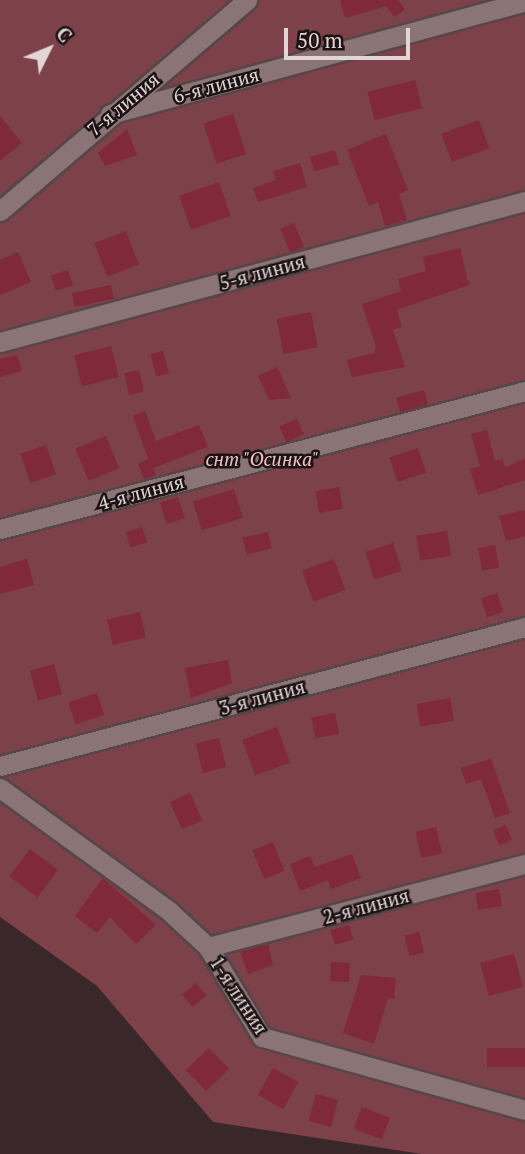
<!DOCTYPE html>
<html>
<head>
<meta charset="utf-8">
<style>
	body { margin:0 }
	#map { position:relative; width:525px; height:1154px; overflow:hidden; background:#3a2729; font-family:"PT Serif",serif }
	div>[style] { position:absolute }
	.green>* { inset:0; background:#7c4149 }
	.building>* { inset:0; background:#7f2939; transform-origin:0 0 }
	.roads { filter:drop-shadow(2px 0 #574648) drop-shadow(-2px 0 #574648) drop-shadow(0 2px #574648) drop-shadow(0 -2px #574648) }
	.minor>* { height:19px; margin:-9.5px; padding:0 9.5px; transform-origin:9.5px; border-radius:9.5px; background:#8b7475 }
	span { translate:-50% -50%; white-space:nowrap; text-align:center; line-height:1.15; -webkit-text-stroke:5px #1b1213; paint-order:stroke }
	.street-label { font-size:19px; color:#e2d5d6 }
	.park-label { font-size:19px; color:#f4c0c4; font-style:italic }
	.north { position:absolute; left:14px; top:14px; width:70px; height:70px; -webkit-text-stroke:5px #1b1213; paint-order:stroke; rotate:47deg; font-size:19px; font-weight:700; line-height:28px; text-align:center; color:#e2d5d6 }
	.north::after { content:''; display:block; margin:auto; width:24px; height:32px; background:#e2d5d6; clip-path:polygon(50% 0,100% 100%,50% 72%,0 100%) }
	.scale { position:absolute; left:284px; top:28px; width:126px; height:32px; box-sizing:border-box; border:4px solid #e2d5d6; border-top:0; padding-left:9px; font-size:21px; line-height:24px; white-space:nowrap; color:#e2d5d6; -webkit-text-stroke:5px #1b1213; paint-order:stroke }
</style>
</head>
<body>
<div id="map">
	<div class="green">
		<i style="clip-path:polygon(0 0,525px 0,525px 1154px,422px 1154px,213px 1122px,97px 986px,0 917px)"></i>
	</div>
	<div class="building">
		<i style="clip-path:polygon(340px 0,398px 0,405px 9px,395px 17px,386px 6px,345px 18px)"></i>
		<i style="left:415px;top:80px;width:29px;height:49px;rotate:76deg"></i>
		<i style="left:233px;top:114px;width:42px;height:31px;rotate:72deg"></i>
		<i style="clip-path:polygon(0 116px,22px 143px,0 161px)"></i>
		<i style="left:479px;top:120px;width:30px;height:40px;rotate:70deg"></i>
		<i style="clip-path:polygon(127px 129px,137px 155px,105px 166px,98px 153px)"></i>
		<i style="clip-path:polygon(386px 134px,408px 190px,399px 194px,407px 220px,385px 226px,378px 202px,369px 206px,347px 150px)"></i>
		<i style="left:335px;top:150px;width:15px;height:26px;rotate:74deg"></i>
		<i style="clip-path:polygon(300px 163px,307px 187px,258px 202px,253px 188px,276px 180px,273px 171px)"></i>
		<i style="left:219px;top:182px;width:36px;height:42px;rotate:71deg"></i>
		<i style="left:294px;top:223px;width:26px;height:15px;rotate:67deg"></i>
		<i style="left:126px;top:231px;width:36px;height:34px;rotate:69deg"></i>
		<i style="clip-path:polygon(460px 248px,469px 285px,397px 310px,402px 327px,393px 330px,405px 367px,352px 377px,347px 360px,374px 353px,376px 347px,362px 304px,401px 291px,398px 279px,426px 271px,423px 257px)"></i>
		<i style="clip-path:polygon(18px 252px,31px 282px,0 295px,0 260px)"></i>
		<i style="left:68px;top:270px;width:16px;height:18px;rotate:72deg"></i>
		<i style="left:111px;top:285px;width:14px;height:40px;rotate:78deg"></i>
		<i style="left:311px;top:312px;width:36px;height:35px;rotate:79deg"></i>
		<i style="left:111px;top:346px;width:32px;height:38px;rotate:76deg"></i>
		<i style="left:163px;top:351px;width:23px;height:13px;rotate:75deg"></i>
		<i style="clip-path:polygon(17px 355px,22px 371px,0 377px,0 359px)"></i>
		<i style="clip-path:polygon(277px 367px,291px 398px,269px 400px,258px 376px)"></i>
		<i style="left:139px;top:370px;width:22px;height:15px;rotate:77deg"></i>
		<i style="left:424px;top:390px;width:15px;height:29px;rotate:74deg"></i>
		<i style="clip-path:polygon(145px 411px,156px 441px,199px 425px,208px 447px,153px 468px,156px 475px,144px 479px,138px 464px,148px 459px,133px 416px)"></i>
		<i style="left:297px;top:419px;width:17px;height:19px;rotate:66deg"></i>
		<i style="clip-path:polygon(487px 430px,495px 461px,502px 459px,505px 467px,525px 459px,525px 480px,478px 495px,470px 469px,480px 466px,471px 434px)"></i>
		<i style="left:106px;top:436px;width:35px;height:33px;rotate:68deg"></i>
		<i style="left:46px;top:445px;width:31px;height:27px;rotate:71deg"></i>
		<i style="left:418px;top:448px;width:26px;height:30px;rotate:72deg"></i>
		<i style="left:339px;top:487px;width:22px;height:24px;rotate:80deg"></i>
		<i style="left:234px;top:489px;width:30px;height:43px;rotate:73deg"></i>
		<i style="left:178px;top:497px;width:22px;height:19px;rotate:72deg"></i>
		<i style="clip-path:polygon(525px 510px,525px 536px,506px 541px,499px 516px)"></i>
		<i style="left:142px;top:527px;width:16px;height:17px;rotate:72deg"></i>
		<i style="left:447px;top:531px;width:25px;height:31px;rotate:81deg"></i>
		<i style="left:268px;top:532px;width:17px;height:26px;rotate:77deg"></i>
		<i style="left:393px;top:543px;width:29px;height:29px;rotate:72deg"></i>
		<i style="left:495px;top:545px;width:23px;height:17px;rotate:80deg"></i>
		<i style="clip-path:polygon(27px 559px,34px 585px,0 594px,0 567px)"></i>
		<i style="left:334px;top:559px;width:33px;height:34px;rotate:70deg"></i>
		<i style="left:497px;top:593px;width:20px;height:17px;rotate:72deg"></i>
		<i style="left:140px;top:612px;width:26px;height:34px;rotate:77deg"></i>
		<i style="clip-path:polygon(228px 660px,232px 683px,191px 698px,185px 668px)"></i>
		<i style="left:54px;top:664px;width:31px;height:25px;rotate:75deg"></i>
		<i style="left:97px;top:693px;width:23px;height:30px;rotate:72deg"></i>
		<i style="left:450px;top:698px;width:23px;height:34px;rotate:80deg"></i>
		<i style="left:335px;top:713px;width:21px;height:24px;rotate:79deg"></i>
		<i style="left:277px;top:727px;width:38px;height:37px;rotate:70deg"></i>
		<i style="left:219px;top:738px;width:30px;height:24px;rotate:76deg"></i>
		<i style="clip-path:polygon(491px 759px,510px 813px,495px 818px,481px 779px,466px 784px,461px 768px)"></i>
		<i style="left:190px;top:793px;width:30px;height:22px;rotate:66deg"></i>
		<i style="left:506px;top:825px;width:16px;height:14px;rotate:68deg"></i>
		<i style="left:436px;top:827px;width:27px;height:21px;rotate:77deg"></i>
		<i style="left:273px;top:842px;width:31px;height:22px;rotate:68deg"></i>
		<i style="left:30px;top:849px;width:35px;height:34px;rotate:37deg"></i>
		<i style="clip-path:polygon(352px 854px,361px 878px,331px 889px,328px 880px,300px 891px,290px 864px,310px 856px,315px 867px)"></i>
		<i style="clip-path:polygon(103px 878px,156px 925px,136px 944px,110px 917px,97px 933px,75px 916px)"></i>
		<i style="left:499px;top:889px;width:17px;height:24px;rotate:80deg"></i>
		<i style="left:349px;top:925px;width:15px;height:19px;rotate:74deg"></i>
		<i style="left:419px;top:932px;width:21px;height:15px;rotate:76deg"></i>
		<i style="clip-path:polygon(268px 944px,273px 965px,248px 974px,240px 952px)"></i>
		<i style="left:514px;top:954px;width:34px;height:35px;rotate:75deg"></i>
		<i style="left:331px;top:962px;width:19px;height:19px;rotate:3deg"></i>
		<i style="clip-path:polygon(361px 975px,396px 978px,394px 999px,388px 998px,374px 1044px,343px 1033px)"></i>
		<i style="left:196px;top:983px;width:16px;height:18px;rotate:50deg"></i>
		<i style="left:209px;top:1048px;width:29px;height:32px;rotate:46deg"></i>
		<i style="left:487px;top:1048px;width:38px;height:19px"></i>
		<i style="left:273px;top:1068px;width:29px;height:31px;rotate:29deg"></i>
		<i style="left:316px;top:1094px;width:23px;height:28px;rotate:15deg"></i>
		<i style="left:362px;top:1107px;width:30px;height:23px;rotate:21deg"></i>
	</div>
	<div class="roads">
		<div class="minor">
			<i style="left:110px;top:114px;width:430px;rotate:-15.2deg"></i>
			<i style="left:0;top:211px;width:325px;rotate:-40.5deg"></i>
			<i style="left:0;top:342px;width:544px;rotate:-15.03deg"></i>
			<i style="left:0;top:529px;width:543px;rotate:-14.73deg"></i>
			<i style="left:0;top:766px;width:543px;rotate:-14.83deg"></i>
			<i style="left:0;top:788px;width:209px;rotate:36deg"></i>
			<i style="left:169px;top:911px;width:53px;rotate:42.7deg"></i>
			<i style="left:208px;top:947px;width:105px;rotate:59deg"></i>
			<i style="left:262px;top:1037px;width:273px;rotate:15.5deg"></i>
			<i style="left:208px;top:947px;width:328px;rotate:-14.7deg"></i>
		</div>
	</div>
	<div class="street-label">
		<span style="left:216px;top:85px;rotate:-15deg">6-я линия</span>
		<span style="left:123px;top:104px;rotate:-40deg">7-я линия</span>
		<span style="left:262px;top:272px;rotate:-15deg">5-я линия</span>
		<span style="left:141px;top:492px;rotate:-15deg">4-я линия</span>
		<span style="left:262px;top:697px;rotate:-15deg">3-я линия</span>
		<span style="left:366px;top:906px;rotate:-15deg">2-я линия</span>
		<span style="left:239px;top:995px;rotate:57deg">1-я линия</span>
	</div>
	<div class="park-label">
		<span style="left:262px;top:459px">снт "Осинка"</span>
	</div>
	<div class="north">С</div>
	<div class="scale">50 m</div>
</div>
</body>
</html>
